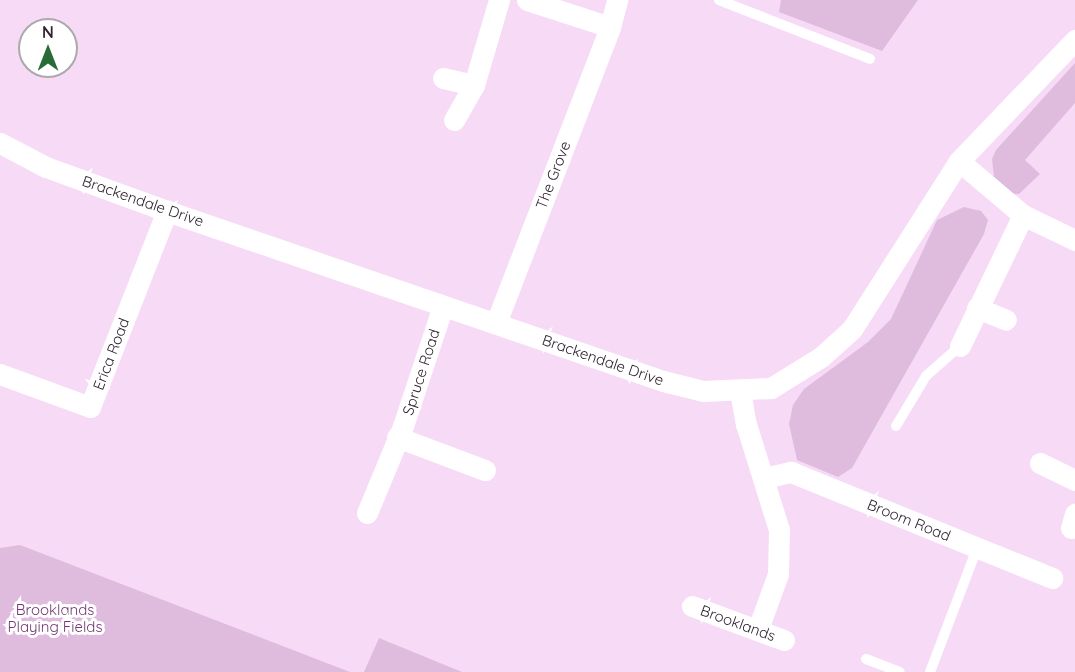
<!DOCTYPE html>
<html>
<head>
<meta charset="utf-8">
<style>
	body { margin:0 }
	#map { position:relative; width:1075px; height:672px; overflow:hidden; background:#f7daf6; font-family:Quicksand,sans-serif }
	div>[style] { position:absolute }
	.green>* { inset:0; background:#dfbcde }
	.service>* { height:10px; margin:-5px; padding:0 5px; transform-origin:5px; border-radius:5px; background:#fff }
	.minor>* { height:21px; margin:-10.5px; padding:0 10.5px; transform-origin:10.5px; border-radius:10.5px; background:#fff }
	span { translate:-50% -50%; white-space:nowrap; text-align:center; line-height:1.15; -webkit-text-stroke:6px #fff; paint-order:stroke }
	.street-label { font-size:15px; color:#302530 }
	.park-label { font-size:15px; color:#703670 }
	.north { position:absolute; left:18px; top:18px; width:60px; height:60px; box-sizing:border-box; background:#fff; border:2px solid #aca8ac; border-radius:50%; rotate:0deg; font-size:16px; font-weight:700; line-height:24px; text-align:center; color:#302530 }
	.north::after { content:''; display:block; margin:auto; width:21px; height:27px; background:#2a6b35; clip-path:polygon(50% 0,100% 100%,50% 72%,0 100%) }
</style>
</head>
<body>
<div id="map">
	<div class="green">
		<i style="clip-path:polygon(781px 0,918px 0,882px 51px,779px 12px)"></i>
		<i style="clip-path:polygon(1075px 63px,1075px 103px,1025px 160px,1040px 174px,1019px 194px,1012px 194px,994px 177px,992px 159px,996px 150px)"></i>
		<i style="clip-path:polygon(964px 207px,981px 211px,988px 220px,984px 234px,852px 468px,838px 477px,797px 460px,789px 424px,793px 405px,804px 389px,868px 342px,891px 319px,937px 220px)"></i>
		<i style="clip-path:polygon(20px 545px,350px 672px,0 672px,0 548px)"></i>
		<i style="clip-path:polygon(379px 638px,462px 672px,364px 672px)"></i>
	</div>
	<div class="service">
		<i style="left:719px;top:0;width:162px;rotate:21.3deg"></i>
		<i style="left:896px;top:426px;width:58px;rotate:-59deg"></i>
		<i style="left:926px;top:376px;width:45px;rotate:-41.4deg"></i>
		<i style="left:866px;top:659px;width:36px;rotate:21deg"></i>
		<i style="left:930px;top:672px;width:133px;rotate:-69.2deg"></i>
	</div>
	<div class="minor">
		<i style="left:527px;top:0;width:87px;rotate:18deg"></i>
		<i style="left:443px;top:78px;width:32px;rotate:13deg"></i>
		<i style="left:454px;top:120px;width:40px;rotate:-60.3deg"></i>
		<i style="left:474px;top:85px;width:89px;rotate:-73.6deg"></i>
		<i style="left:0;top:143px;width:52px;rotate:27.6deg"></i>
		<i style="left:46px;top:167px;width:129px;rotate:20deg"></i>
		<i style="left:167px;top:211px;width:524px;rotate:18.92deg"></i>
		<i style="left:663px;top:381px;width:41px;rotate:14deg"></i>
		<i style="left:703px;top:391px;width:68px;rotate:-2.5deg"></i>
		<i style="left:771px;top:388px;width:59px;rotate:-31.8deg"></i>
		<i style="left:821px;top:357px;width:42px;rotate:-42.1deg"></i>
		<i style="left:852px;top:329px;width:199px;rotate:-57.5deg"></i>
		<i style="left:959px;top:161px;width:168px;rotate:-46.2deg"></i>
		<i style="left:959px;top:161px;width:84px;rotate:40.2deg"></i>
		<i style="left:1023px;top:215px;width:58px;rotate:25.7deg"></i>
		<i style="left:977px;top:308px;width:31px;rotate:22deg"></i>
		<i style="left:496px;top:323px;width:317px;rotate:-68.9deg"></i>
		<i style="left:610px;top:27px;width:28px;rotate:-75deg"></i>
		<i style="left:960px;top:346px;width:145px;rotate:-64.3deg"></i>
		<i style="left:0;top:374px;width:96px;rotate:20.1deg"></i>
		<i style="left:90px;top:407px;width:211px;rotate:-68.6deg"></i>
		<i style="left:740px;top:391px;width:34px;rotate:80deg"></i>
		<i style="left:746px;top:424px;width:111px;rotate:72.7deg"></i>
		<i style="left:779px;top:530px;width:44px;rotate:91.3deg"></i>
		<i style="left:778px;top:574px;width:59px;rotate:110deg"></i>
		<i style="left:397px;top:437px;width:94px;rotate:20.6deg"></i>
		<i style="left:1040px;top:463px;width:39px;rotate:26deg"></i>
		<i style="left:764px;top:478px;width:28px;rotate:-13deg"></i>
		<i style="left:791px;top:472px;width:282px;rotate:22.1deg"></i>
		<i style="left:367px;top:513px;width:94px;rotate:-67.5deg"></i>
		<i style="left:403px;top:426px;width:126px;rotate:-71.6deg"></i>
		<i style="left:1071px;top:528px;width:15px;rotate:-74deg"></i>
		<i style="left:692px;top:606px;width:98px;rotate:20.3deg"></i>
	</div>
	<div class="street-label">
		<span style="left:553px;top:175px;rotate:-69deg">The Grove</span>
		<span style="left:143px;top:201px;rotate:19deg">Brackendale Drive</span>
		<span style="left:111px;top:354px;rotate:-69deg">Erica Road</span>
		<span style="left:603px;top:360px;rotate:19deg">Brackendale Drive</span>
		<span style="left:421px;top:372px;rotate:-72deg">Spruce Road</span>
		<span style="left:909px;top:520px;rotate:22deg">Broom Road</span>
		<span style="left:738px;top:623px;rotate:20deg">Brooklands</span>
	</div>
	<div class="park-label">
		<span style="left:55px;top:618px">Brooklands<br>Playing Fields</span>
	</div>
	<div class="north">N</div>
</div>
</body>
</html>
